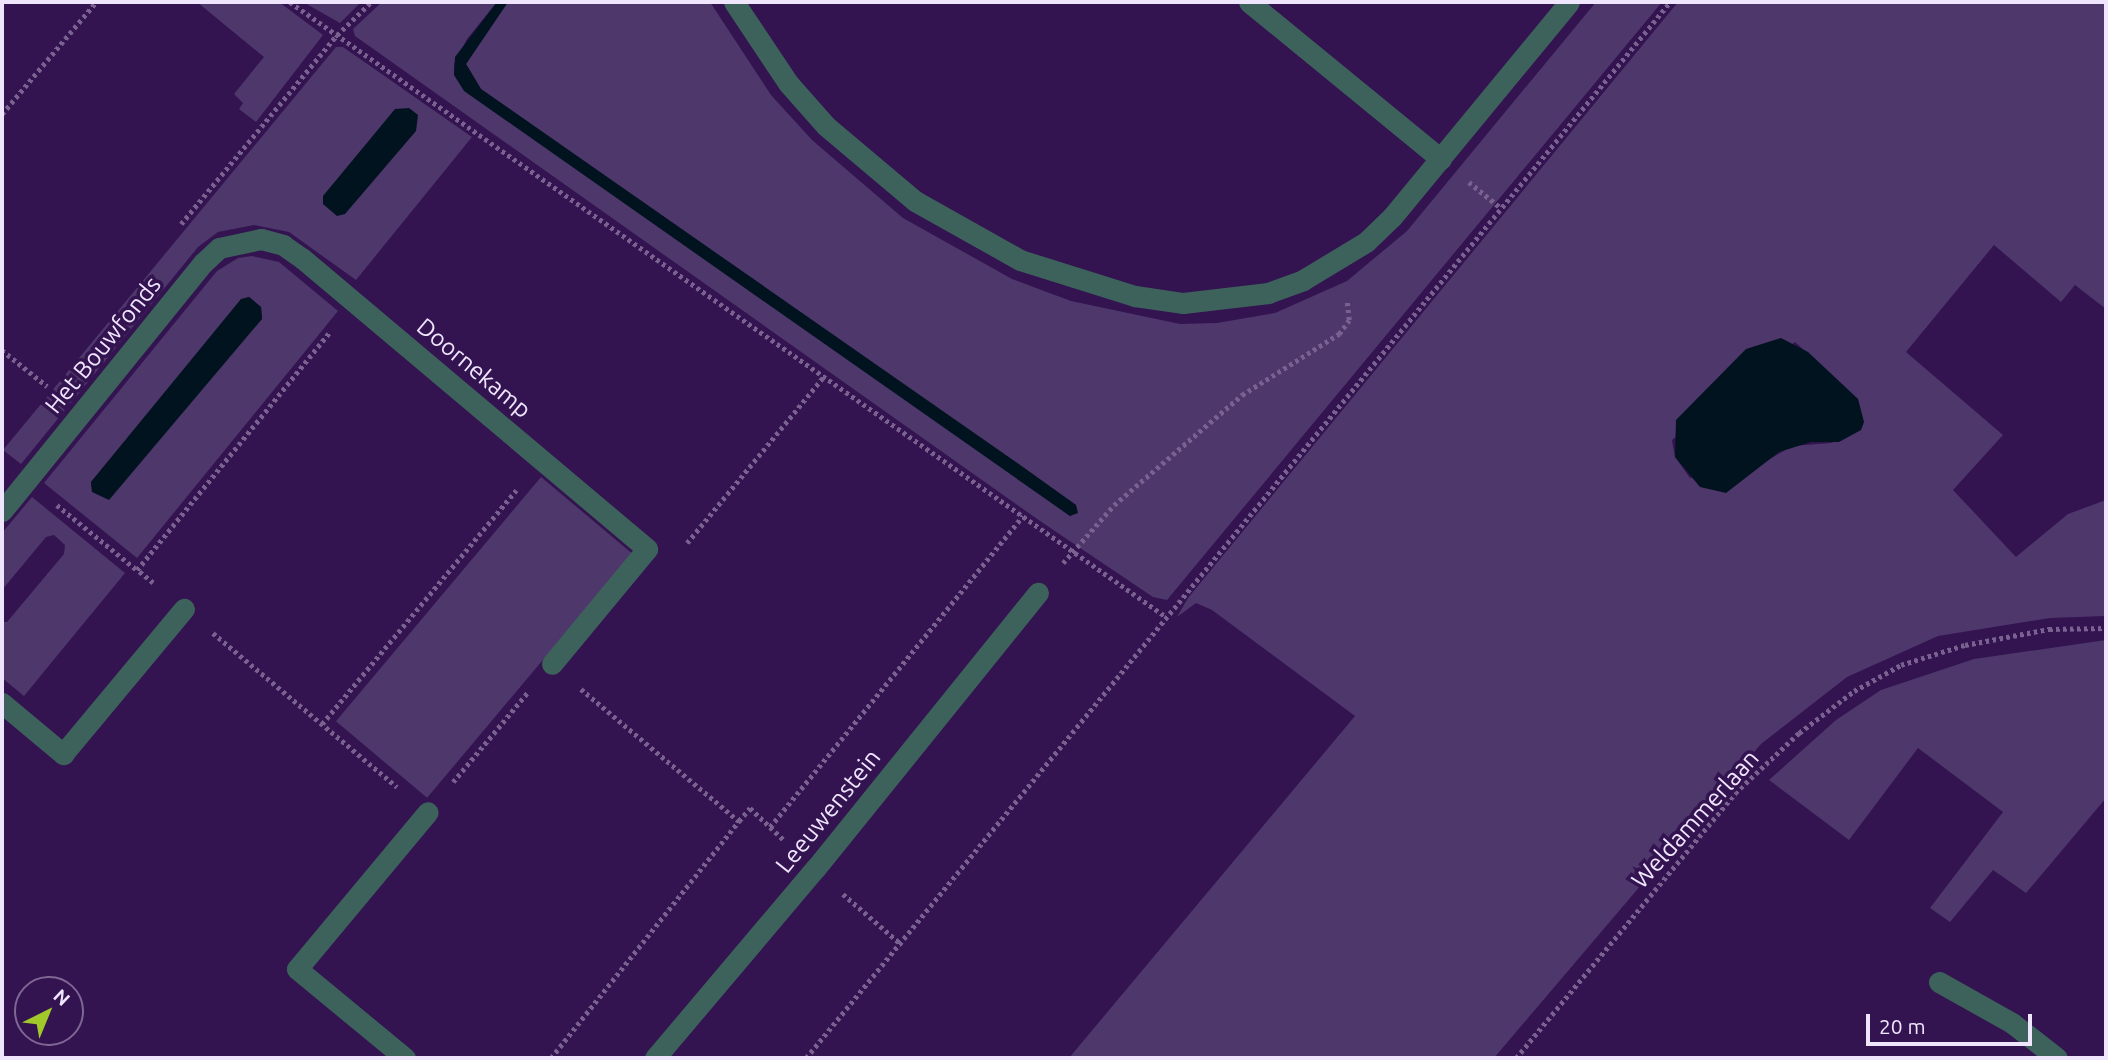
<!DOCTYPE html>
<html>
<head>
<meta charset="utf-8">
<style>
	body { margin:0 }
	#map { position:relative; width:2108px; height:1060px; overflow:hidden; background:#331350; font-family:Ubuntu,sans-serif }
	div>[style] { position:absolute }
	.green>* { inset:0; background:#4e376a; transform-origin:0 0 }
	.water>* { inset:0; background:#021320 }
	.path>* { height:4.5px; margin-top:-2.25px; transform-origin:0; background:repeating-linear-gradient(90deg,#796190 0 3.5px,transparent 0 7px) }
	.lane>* { height:21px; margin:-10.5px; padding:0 10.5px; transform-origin:10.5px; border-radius:10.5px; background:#3d625c }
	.street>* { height:21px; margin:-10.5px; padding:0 10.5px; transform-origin:10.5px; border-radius:10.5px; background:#3d625c }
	span { translate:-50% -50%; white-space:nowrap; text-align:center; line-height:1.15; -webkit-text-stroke:7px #331350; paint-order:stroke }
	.street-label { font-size:24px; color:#efe6fd }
	.frame { position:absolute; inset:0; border:4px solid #efe6fd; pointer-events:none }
	.north { position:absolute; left:14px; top:976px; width:70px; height:70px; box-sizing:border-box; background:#331350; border:2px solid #7e6795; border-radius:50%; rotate:43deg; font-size:19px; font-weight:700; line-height:28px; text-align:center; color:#efe6fd }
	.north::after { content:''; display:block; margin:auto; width:24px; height:32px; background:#a1c92a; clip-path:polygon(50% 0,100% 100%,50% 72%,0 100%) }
	.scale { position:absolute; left:1866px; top:1014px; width:166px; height:32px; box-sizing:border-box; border:4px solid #efe6fd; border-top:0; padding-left:9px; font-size:21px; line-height:24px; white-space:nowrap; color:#efe6fd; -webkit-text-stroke:5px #331350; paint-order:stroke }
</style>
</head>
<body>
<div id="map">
	<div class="green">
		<i style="clip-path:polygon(197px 2px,279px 2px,323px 35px,256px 122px,239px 109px,243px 103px,234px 94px,264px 57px)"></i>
		<i style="clip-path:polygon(303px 2px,361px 2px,340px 23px)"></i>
		<i style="clip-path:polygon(382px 2px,497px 2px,467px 39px,454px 64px,454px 75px,1070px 516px,1076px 505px,481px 89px,466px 64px,508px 2px,710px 2px,771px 95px,812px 140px,903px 218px,1012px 279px,1071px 301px,1180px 324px,1217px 323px,1275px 313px,1347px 281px,1407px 231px,1596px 2px,1662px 2px,1167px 600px,1153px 597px,1040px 521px,355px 36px,353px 29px)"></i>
		<i style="clip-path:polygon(evenodd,1678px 2px,2106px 2px,2106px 309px,2075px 285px,2061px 302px,1994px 245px,1906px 352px,2003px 435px,1953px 490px,2016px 557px,2068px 514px,2106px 500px,2106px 616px,2050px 618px,1938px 636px,1847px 677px,1761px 744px,1494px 1058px,1069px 1058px,1355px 716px,1212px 610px,1196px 603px,1177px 617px,1188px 598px,1678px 2px,1795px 342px,1858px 399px,1861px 430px,1831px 443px,1792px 446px,1763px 463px,1690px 478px,1675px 457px,1672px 440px,1795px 342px)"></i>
		<i style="clip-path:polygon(evenodd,336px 47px,343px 47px,472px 137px,356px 280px,289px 232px,254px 225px,218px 232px,198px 247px,21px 464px,3px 450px,336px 47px,416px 131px,331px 210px,323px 204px,416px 131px)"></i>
		<i style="clip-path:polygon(evenodd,252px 256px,279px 262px,338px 311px,137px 558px,44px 483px,217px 271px,238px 258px,252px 256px,249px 297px,261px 307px,262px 319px,92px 492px,91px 482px,241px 300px,249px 297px)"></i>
		<i style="left:541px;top:477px;width:119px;height:319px;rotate:40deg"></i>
		<i style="clip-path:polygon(32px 497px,125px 573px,24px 696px,2px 678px,2px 622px,7px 622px,64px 554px,65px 545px,54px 535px,46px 537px,2px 590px,2px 533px)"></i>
		<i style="clip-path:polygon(2106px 640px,2106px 798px,2026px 893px,1993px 870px,1950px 922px,1930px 908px,2003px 812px,1918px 748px,1849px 840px,1769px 780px,1836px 720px,1881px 690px,1974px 659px)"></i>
	</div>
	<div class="water">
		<i style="clip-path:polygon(497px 2px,508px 2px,466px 64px,481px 89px,1023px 467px,1076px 505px,1078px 513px,1070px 516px,464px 91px,454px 75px,455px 57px)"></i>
		<i style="clip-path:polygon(409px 108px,418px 115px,416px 131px,345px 214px,337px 216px,323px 204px,323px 196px,395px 109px)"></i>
		<i style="clip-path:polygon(249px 297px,261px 307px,262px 319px,109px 500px,92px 492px,91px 482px,241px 299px)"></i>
		<i style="clip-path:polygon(1781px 338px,1808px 352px,1858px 399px,1864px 422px,1861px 430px,1839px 442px,1811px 442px,1779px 452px,1726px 493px,1700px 487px,1675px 457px,1676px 420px,1746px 349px)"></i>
	</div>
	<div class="path">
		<i style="left:290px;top:2px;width:1069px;rotate:35.06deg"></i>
		<i style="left:2px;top:114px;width:146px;rotate:-50deg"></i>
		<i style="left:1469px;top:182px;width:41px;rotate:39.1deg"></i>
		<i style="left:181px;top:224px;width:245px;rotate:-50.5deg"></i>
		<i style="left:337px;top:35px;width:47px;rotate:-44.1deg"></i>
		<i style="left:2px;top:350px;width:58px;rotate:38.7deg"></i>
		<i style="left:57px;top:505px;width:103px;rotate:39.1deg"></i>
		<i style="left:687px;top:543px;width:216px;rotate:-50.6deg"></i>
		<i style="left:1063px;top:563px;width:77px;rotate:-48.7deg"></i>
		<i style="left:1114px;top:505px;width:169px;rotate:-40.7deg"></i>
		<i style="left:1242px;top:395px;width:115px;rotate:-32.2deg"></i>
		<i style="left:1339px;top:334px;width:17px;rotate:-54deg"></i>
		<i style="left:1349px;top:320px;width:19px;rotate:-96deg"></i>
		<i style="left:153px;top:583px;width:21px;rotate:-141deg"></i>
		<i style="left:137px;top:570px;width:306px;rotate:-51deg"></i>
		<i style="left:213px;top:633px;width:240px;rotate:39.9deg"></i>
		<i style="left:581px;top:689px;width:206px;rotate:39.9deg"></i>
		<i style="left:739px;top:821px;width:17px;rotate:-50deg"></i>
		<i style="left:750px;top:808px;width:48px;rotate:43.3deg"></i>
		<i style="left:322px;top:724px;width:304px;rotate:-50.3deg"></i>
		<i style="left:453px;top:782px;width:117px;rotate:-50.2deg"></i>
		<i style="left:770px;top:827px;width:401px;rotate:-50.9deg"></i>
		<i style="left:843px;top:894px;width:78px;rotate:40.8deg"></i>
		<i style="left:551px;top:1058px;width:303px;rotate:-51.6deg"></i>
		<i style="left:806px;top:1058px;width:1364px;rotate:-50.71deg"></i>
		<i style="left:1516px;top:1058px;width:344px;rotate:-50.4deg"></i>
		<i style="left:1735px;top:793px;width:88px;rotate:-43.2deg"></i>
		<i style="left:1799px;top:733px;width:69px;rotate:-37.4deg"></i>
		<i style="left:1854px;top:691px;width:54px;rotate:-29deg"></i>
		<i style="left:1901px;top:665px;width:67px;rotate:-17.4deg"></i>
		<i style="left:1965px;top:645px;width:86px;rotate:-10.8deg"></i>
		<i style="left:2049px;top:629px;width:57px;rotate:-1deg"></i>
	</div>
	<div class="lane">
		<i style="left:2px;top:703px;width:80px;rotate:39.9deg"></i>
		<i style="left:63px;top:754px;width:189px;rotate:-50.2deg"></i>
	</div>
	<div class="street">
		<i style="left:734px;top:2px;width:97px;rotate:56.3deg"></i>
		<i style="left:788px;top:83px;width:57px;rotate:48.5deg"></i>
		<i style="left:826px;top:126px;width:116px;rotate:40.1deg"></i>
		<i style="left:915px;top:201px;width:120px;rotate:29.3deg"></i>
		<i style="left:1020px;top:260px;width:121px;rotate:17.4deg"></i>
		<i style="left:1135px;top:296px;width:49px;rotate:8.3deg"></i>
		<i style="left:1183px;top:303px;width:86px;rotate:-6.7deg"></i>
		<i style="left:1268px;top:293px;width:37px;rotate:-20deg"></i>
		<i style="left:1303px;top:280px;width:74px;rotate:-31.1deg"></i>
		<i style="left:1366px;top:242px;width:36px;rotate:-44deg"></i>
		<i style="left:1392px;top:217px;width:278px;rotate:-50.5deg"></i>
		<i style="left:1249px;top:2px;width:248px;rotate:39.3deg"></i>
		<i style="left:2px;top:511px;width:319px;rotate:-51deg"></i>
		<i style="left:203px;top:263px;width:22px;rotate:-43deg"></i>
		<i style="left:219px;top:248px;width:43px;rotate:-12.1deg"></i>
		<i style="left:261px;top:239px;width:23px;rotate:15deg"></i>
		<i style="left:283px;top:245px;width:24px;rotate:35deg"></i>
		<i style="left:303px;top:259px;width:450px;rotate:40.1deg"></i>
		<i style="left:647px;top:549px;width:149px;rotate:129.6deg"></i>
		<i style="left:1939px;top:982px;width:84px;rotate:29.3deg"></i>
		<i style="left:2012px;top:1023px;width:57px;rotate:37.9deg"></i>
		<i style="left:405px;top:1058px;width:140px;rotate:-140.5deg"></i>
		<i style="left:297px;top:969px;width:204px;rotate:-50.2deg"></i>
		<i style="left:655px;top:1058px;width:248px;rotate:-49.8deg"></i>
		<i style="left:815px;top:869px;width:355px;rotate:-51.1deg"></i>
	</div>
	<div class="street-label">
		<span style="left:103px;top:345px;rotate:-51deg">Het Bouwfonds</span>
		<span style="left:474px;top:368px;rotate:40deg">Doornekamp</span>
		<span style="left:828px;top:811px;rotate:-51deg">Leeuwenstein</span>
		<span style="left:1695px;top:819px;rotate:-48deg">Weldammerlaan</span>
	</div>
	<div class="frame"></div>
	<div class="north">N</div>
	<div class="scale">20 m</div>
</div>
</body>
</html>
